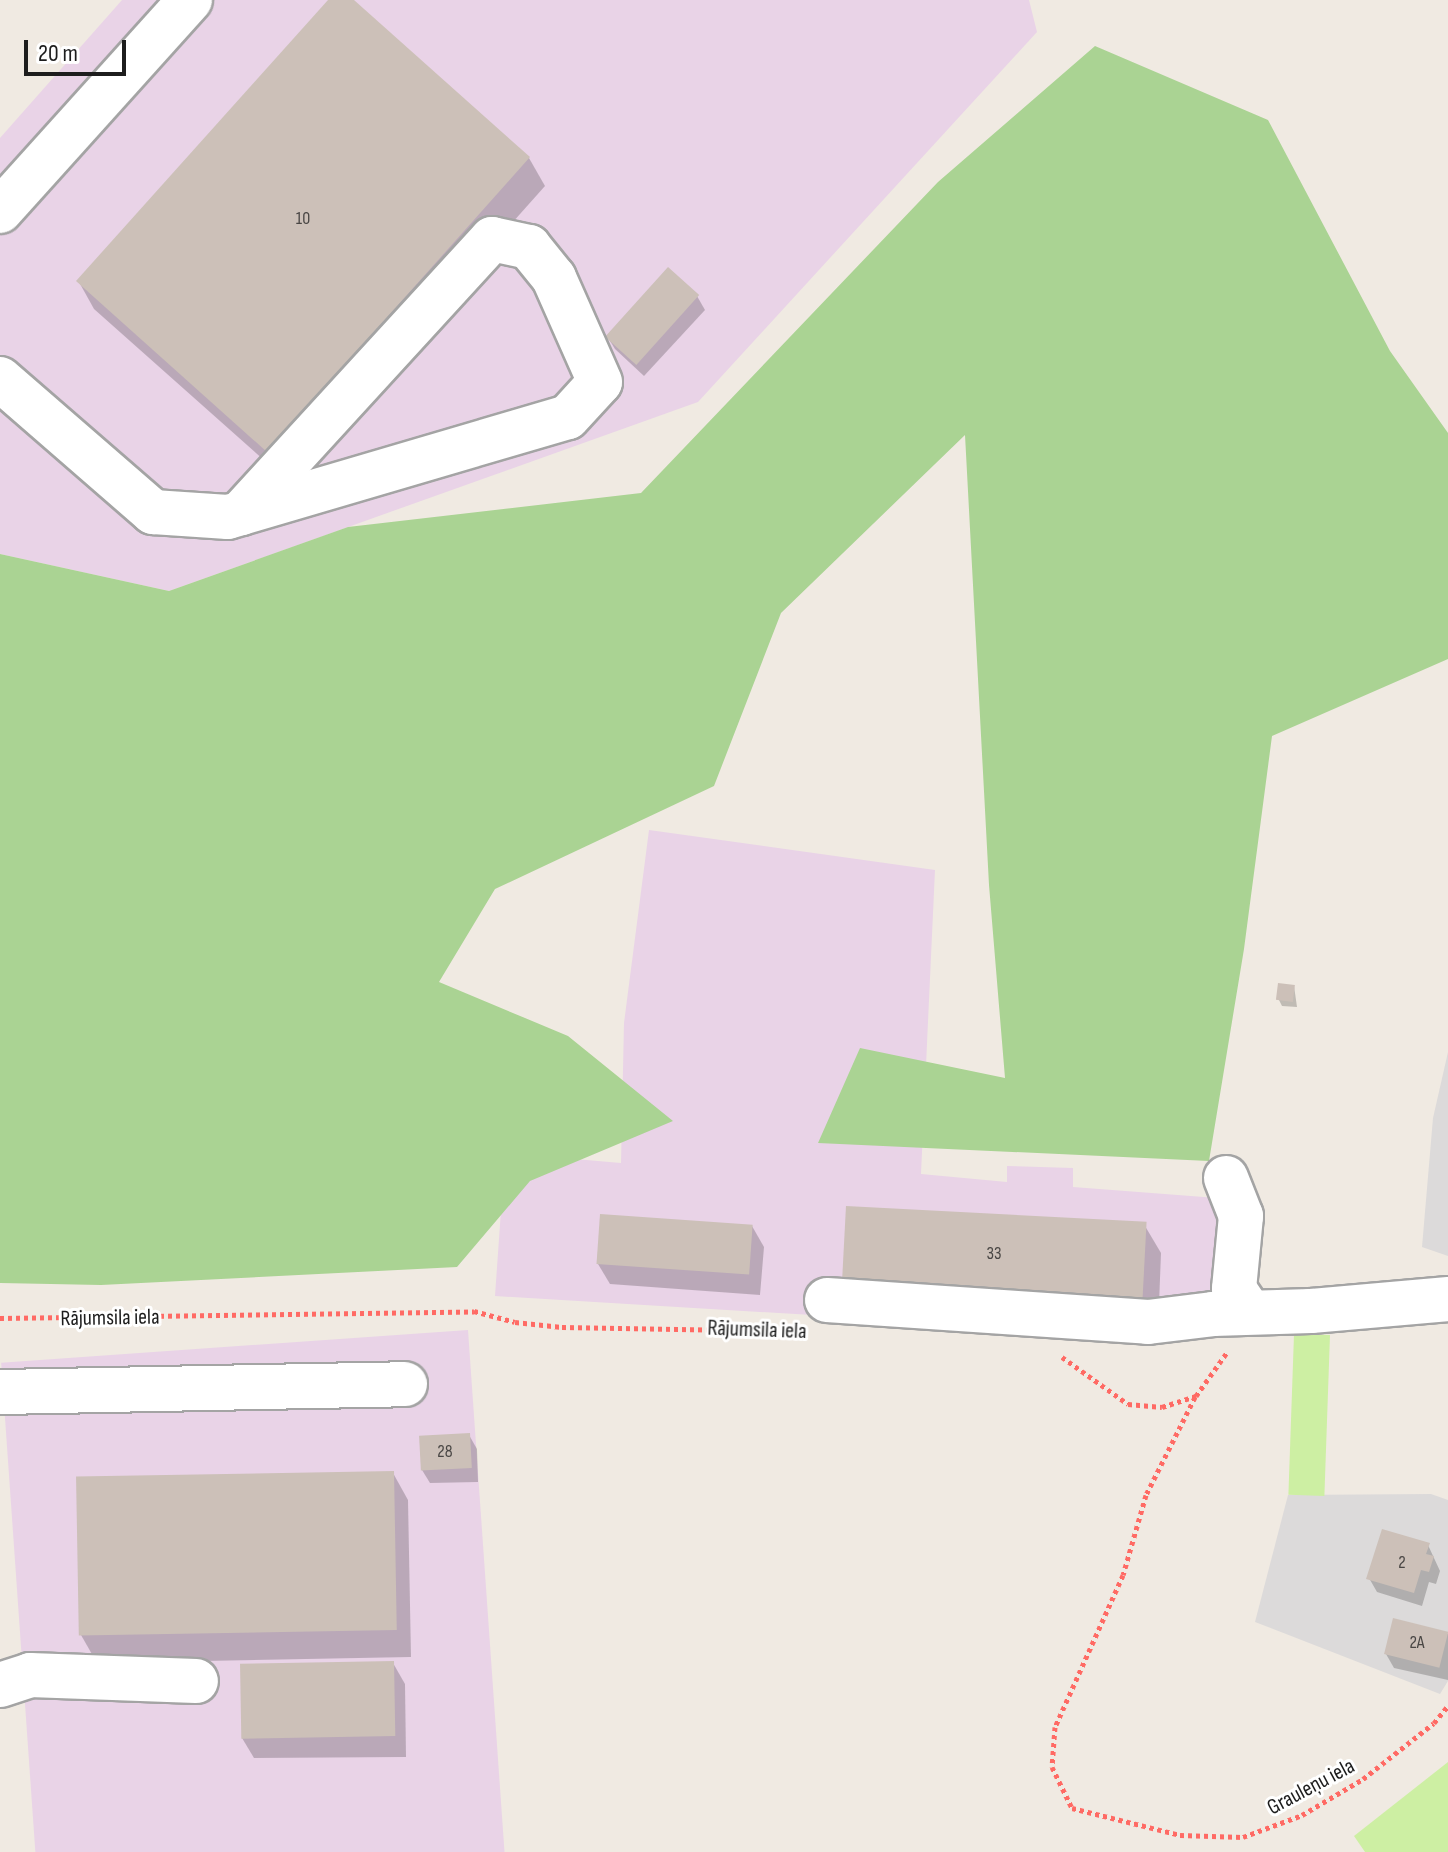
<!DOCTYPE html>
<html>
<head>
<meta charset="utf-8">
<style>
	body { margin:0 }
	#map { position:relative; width:1448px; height:1852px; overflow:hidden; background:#f0eae2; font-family:"Sofia Sans Condensed",sans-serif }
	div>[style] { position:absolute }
	.residential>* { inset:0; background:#dcdada }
	.industrial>* { inset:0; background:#e9d3e7; transform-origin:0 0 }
	.grass>* { inset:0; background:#cdefa3; transform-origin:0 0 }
	.forest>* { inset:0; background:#aad393 }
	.shadow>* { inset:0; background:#0003 }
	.building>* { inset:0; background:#ccc0b8; transform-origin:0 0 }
	.path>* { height:5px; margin-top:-2.5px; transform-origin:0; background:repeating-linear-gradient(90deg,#ff6a64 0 4px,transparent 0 8px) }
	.roads { filter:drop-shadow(2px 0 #a4a4a4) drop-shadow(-2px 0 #a4a4a4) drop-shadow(0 2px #a4a4a4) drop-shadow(0 -2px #a4a4a4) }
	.minor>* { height:44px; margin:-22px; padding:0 22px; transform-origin:22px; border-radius:22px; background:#fff }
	span { translate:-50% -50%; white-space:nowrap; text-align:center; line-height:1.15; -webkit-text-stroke:6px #fff; paint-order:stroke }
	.number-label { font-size:18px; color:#494644 }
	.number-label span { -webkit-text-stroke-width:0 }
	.street-label { font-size:22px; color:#1d1d1d }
	.scale { position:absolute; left:24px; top:40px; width:102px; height:36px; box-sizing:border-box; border:4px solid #1d1d1d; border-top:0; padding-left:10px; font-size:24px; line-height:28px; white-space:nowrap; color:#1d1d1d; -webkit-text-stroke:6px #fff; paint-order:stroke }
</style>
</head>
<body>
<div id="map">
	<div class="residential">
		<i style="clip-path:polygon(1448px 1052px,1448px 1256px,1422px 1247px,1433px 1118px)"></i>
		<i style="clip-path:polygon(1431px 1494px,1448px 1500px,1448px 1681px,1440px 1694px,1255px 1622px,1288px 1495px)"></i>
	</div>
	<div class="industrial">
		<i style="clip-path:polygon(122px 0,1029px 0,1037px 32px,698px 402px,169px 591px,0 554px,0 138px)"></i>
		<i style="clip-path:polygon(649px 830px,935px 870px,921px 1174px,1007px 1182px,1007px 1166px,1073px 1168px,1073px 1187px,1217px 1198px,1212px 1339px,495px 1296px,505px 1153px,621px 1163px,624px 1023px)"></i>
		<i style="left:468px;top:1330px;width:524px;height:468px;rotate:86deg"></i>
	</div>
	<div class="grass">
		<i style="left:1330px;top:1335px;width:161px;height:36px;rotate:92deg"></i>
		<i style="clip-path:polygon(1448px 1762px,1448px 1852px,1365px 1852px,1354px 1836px)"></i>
	</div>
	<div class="forest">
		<i style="clip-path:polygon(1095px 46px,1268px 120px,1390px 351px,1448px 433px,1448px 659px,1272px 736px,1244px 949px,1209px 1161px,818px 1143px,860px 1048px,1005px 1078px,989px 885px,965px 435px,781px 613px,714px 786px,495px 889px,439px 982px,568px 1036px,673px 1121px,530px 1181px,457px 1267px,101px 1285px,0 1283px,0 554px,169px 591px,348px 527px,641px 493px,938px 182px)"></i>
	</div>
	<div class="shadow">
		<i style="clip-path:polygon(331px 0,351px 0,529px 158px,545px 186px,284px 478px,94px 309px,79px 282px)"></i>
		<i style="clip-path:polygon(697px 296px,705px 310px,644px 376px,615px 349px,607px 336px)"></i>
		<i style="clip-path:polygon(1294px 986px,1297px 1007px,1282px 1006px,1279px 1000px)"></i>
		<i style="clip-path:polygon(752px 1226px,764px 1247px,760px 1295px,610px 1284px,598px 1264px)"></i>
		<i style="clip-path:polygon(1145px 1226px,1161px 1253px,1158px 1330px,860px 1310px)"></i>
		<i style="clip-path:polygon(469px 1435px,477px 1449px,478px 1482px,430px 1483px,422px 1470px)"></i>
		<i style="clip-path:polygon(393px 1473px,408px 1500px,411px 1657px,97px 1663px,81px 1635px)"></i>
		<i style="clip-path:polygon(1428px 1545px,1440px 1571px,1436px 1584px,1429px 1582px,1422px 1606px,1377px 1592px,1369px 1578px)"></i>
		<i style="clip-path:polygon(1394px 1621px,1448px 1634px,1448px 1680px,1394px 1668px,1386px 1654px)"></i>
		<i style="clip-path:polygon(393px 1663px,405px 1684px,406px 1757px,254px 1758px,242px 1738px)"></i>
	</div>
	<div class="building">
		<i style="clip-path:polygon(328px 0,354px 0,530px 157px,267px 452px,76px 281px)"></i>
		<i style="left:668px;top:267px;width:42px;height:94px;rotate:42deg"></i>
		<i style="left:1278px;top:983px;width:17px;height:17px;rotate:7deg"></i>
		<i style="left:846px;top:1206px;width:301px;height:77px;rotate:3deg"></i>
		<i style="left:600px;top:1214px;width:153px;height:50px;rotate:4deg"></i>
		<i style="left:470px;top:1433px;width:35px;height:51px;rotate:87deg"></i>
		<i style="left:394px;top:1471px;width:159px;height:318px;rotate:89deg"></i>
		<i style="clip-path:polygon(1382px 1529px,1430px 1543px,1426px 1554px,1434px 1556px,1429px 1572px,1421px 1570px,1414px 1593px,1366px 1579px)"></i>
		<i style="left:1393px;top:1618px;width:57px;height:37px;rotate:14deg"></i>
		<i style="left:394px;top:1661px;width:75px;height:154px;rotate:89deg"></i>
	</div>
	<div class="path">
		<i style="left:0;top:1318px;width:474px;rotate:-0.8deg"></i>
		<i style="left:474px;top:1311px;width:42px;rotate:15deg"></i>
		<i style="left:515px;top:1322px;width:47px;rotate:6.1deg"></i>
		<i style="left:562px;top:1327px;width:241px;rotate:1deg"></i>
		<i style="left:1062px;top:1357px;width:81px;rotate:35.5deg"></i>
		<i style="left:1128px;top:1404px;width:34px;rotate:5deg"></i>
		<i style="left:1162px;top:1407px;width:36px;rotate:-18deg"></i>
		<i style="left:1196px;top:1396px;width:55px;rotate:-54.6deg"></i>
		<i style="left:1195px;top:1397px;width:110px;rotate:116.6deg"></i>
		<i style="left:1146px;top:1495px;width:83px;rotate:106deg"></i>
		<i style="left:1123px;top:1575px;width:167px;rotate:114.1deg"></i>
		<i style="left:1055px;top:1727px;width:40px;rotate:94.3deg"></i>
		<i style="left:1052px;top:1767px;width:46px;rotate:64deg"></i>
		<i style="left:1072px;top:1808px;width:111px;rotate:14deg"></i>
		<i style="left:1180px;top:1835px;width:63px;rotate:1.8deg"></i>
		<i style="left:1243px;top:1837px;width:63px;rotate:-20.4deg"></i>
		<i style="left:1302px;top:1815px;width:71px;rotate:-30.5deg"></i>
		<i style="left:1363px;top:1779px;width:90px;rotate:-38.3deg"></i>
		<i style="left:1434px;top:1723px;width:22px;rotate:-51deg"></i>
	</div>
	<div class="roads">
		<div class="minor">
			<i style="left:0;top:211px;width:284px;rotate:-48deg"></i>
			<i style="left:0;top:379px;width:203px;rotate:41deg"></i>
			<i style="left:153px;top:512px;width:75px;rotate:3.8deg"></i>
			<i style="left:228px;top:517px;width:354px;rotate:-16.4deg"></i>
			<i style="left:568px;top:417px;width:47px;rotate:-47.6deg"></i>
			<i style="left:600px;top:382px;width:114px;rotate:-113.9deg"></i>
			<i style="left:554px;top:278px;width:40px;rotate:-129deg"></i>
			<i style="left:529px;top:247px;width:38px;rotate:-168deg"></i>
			<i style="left:492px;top:239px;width:372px;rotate:132.5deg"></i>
			<i style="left:1226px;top:1178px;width:41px;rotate:68.5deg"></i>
			<i style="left:1241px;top:1216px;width:73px;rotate:95.5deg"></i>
			<i style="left:1234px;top:1289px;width:27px;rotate:56deg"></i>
			<i style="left:827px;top:1300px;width:322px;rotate:3.9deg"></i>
			<i style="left:1148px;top:1322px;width:65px;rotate:-7deg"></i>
			<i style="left:1213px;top:1314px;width:98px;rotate:-1.8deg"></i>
			<i style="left:1311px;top:1311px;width:138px;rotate:-5deg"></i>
			<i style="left:0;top:1392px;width:405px;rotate:-1.1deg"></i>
			<i style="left:0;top:1685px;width:32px;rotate:-18deg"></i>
			<i style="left:30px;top:1675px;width:166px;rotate:2.1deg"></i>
		</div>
	</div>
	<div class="number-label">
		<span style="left:303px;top:219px">10</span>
		<span style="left:994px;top:1254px">33</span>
		<span style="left:445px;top:1452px">28</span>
		<span style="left:1402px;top:1563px">2</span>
		<span style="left:1417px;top:1643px">2A</span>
	</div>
	<div class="street-label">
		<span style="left:110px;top:1318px;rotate:-1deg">Rājumsila iela</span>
		<span style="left:757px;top:1330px;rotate:2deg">Rājumsila iela</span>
		<span style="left:1311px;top:1787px;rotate:-28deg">Grauleņu iela</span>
	</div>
	<div class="scale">20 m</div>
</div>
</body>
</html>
